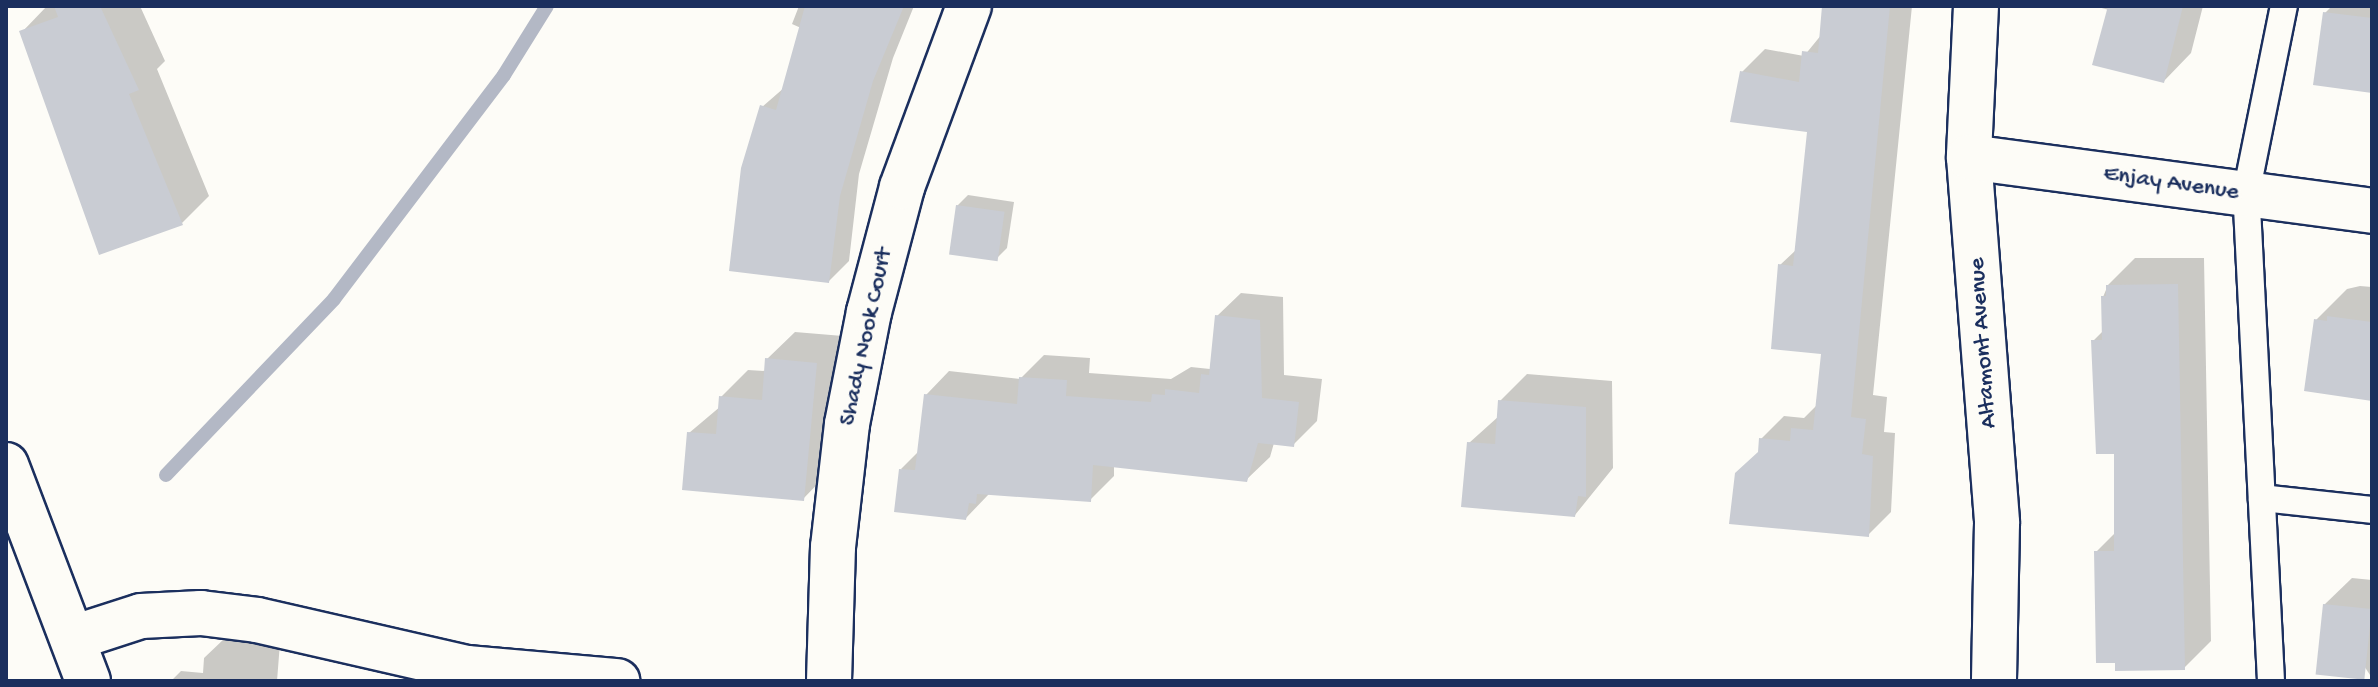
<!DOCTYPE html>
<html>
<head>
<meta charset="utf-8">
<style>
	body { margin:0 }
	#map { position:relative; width:2378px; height:687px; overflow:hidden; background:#fdfcf7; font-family:"Gochi Hand",sans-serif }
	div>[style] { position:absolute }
	.shadow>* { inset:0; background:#0003 }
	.stream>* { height:14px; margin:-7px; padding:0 7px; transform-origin:7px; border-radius:7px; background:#b3b8c5 }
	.building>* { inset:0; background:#c9ccd3; transform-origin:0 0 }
	.roads { filter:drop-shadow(2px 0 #1b2f5e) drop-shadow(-2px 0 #1b2f5e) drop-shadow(0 2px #1b2f5e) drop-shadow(0 -2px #1b2f5e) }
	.lane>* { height:26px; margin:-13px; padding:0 13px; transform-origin:13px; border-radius:13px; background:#fdfcf7 }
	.street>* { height:44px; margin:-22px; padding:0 22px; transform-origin:22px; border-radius:22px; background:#fdfcf7 }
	span { translate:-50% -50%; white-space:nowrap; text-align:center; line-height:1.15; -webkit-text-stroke:6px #fdfcf7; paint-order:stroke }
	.street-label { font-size:24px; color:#1b2f5e }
	.frame { position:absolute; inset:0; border:8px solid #1b2f5e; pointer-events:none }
</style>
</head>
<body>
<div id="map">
	<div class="shadow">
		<i style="clip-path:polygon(47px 6px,140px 6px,165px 61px,157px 69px,209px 196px,182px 223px,22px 32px)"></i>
		<i style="clip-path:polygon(799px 6px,914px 6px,893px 58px,859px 174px,849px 261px,829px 281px,762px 107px,785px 87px,801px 28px,792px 24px)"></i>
		<i style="clip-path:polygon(1824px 6px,1912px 6px,1873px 395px,1887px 397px,1884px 432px,1895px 433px,1891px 512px,1868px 535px,1760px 450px,1761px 439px,1784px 416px,1804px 418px,1816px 406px,1823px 352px,1780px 265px,1797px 249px,1810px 131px,1742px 72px,1765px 49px,1804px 56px,1822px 34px)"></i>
		<i style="clip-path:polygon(2094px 6px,2203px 6px,2191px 53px,2164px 81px,2109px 10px)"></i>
		<i style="clip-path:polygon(2332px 6px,2372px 6px,2372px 91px,2325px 13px)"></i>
		<i style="clip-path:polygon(968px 195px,1014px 202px,1007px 248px,996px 259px,957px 206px)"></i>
		<i style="clip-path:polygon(2135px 258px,2204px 258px,2211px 641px,2184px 668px,2096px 552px,2116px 532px,2116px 452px,2093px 341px,2104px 330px,2103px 297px,2108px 285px)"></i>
		<i style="clip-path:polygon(2360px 286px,2372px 287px,2372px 399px,2316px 320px,2347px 289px)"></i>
		<i style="clip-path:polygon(1241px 293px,1283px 297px,1284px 375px,1322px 379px,1317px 421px,1293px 445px,1274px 443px,1270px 457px,1246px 480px,1114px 466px,1114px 476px,1090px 500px,989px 494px,966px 518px,901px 469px,919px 451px,926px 395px,949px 371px,1020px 379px,1044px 355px,1090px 358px,1089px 373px,1171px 379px,1191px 367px,1210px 369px,1217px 316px)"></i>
		<i style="clip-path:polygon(795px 332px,843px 336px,830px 471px,803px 499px,689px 433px,721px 406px,721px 397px,748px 370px,766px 371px,767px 359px)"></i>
		<i style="clip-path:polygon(1527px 374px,1612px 381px,1613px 468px,1575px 515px,1469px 443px,1499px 416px,1500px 401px)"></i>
		<i style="clip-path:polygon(2352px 578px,2372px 580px,2372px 678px,2324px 605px)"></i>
		<i style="clip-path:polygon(225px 638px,280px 643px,277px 681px,171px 681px,181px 671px,203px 673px,204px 658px)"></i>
	</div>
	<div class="stream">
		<i style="left:166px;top:475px;width:243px;rotate:-46.3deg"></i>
		<i style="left:334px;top:299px;width:281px;rotate:-52.8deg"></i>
		<i style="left:504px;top:75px;width:81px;rotate:-58.1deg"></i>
	</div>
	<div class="building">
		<i style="clip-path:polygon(54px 6px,100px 6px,139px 90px,129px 94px,183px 225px,99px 255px,19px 31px,58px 17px)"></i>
		<i style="clip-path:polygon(805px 6px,904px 6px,873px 81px,840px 196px,829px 283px,729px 271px,741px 168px,760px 105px,776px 110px)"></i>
		<i style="clip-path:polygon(1822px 6px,1890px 6px,1851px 417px,1866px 419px,1862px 454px,1873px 456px,1869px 537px,1729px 524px,1735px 473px,1758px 452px,1759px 438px,1790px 441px,1791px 428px,1813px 430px,1821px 354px,1771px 349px,1778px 264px,1793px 266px,1807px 132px,1730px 122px,1740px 71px,1799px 82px,1802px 51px,1818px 53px)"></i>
		<i style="clip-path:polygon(2108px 6px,2183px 6px,2164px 83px,2092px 65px)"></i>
		<i style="clip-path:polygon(2323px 12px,2372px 18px,2372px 93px,2313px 85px)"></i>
		<i style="left:956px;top:205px;width:49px;height:50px;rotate:8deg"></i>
		<i style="clip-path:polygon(2178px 284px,2185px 670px,2115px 671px,2115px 663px,2096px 663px,2094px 551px,2114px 551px,2114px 454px,2096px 454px,2091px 340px,2102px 340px,2101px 296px,2106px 296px,2106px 285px)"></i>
		<i style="clip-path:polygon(1215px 315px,1260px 320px,1262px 398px,1299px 402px,1294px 447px,1258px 443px,1247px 482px,1093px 465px,1091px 502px,977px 494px,976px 504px,969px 503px,966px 520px,894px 512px,899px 469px,915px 470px,924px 394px,1017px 404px,1019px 377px,1067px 380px,1066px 396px,1151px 402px,1152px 394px,1165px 395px,1165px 389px,1199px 393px,1201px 374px,1209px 375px)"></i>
		<i style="clip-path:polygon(2327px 316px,2372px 322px,2372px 401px,2304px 391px,2314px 319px,2327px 321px)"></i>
		<i style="clip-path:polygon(765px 358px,817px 363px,804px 501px,682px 490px,687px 432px,716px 434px,719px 396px,762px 400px)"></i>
		<i style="clip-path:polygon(1498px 400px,1586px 407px,1586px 497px,1578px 496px,1575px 517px,1461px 507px,1467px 442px,1495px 444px)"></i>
		<i style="left:2323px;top:604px;width:49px;height:71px;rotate:6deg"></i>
	</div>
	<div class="roads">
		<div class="lane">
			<i style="left:2262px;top:498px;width:111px;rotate:6.2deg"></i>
			<i style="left:2271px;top:681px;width:488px;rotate:-92.9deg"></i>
			<i style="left:2246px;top:194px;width:192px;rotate:-78.6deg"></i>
		</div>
		<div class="street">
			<i style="left:1976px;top:6px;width:151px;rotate:92.7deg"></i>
			<i style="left:1969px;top:157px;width:367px;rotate:85.6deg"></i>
			<i style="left:1997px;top:523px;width:158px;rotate:91.1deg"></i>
			<i style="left:1969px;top:157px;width:407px;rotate:7.6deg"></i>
			<i style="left:6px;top:465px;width:231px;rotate:69.2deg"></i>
			<i style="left:73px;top:638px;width:71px;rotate:-17.9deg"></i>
			<i style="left:141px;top:616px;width:60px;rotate:-2.9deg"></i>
			<i style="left:201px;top:613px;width:56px;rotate:7.1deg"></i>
			<i style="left:257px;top:620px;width:215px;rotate:12.9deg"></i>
			<i style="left:467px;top:668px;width:151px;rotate:5deg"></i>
			<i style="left:829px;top:681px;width:134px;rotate:-88.3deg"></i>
			<i style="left:833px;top:547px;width:124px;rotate:-83.5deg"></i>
			<i style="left:847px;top:424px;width:114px;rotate:-78.9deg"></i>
			<i style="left:869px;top:312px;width:129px;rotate:-75.2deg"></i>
			<i style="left:902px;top:187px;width:193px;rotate:-69.7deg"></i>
		</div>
	</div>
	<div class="street-label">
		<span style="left:2171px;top:184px;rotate:8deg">Enjay Avenue</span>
		<span style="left:867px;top:337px;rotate:-78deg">Shady Nook Court</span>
		<span style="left:1984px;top:343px;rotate:-94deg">Altamont Avenue</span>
	</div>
	<div class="frame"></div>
</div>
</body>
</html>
